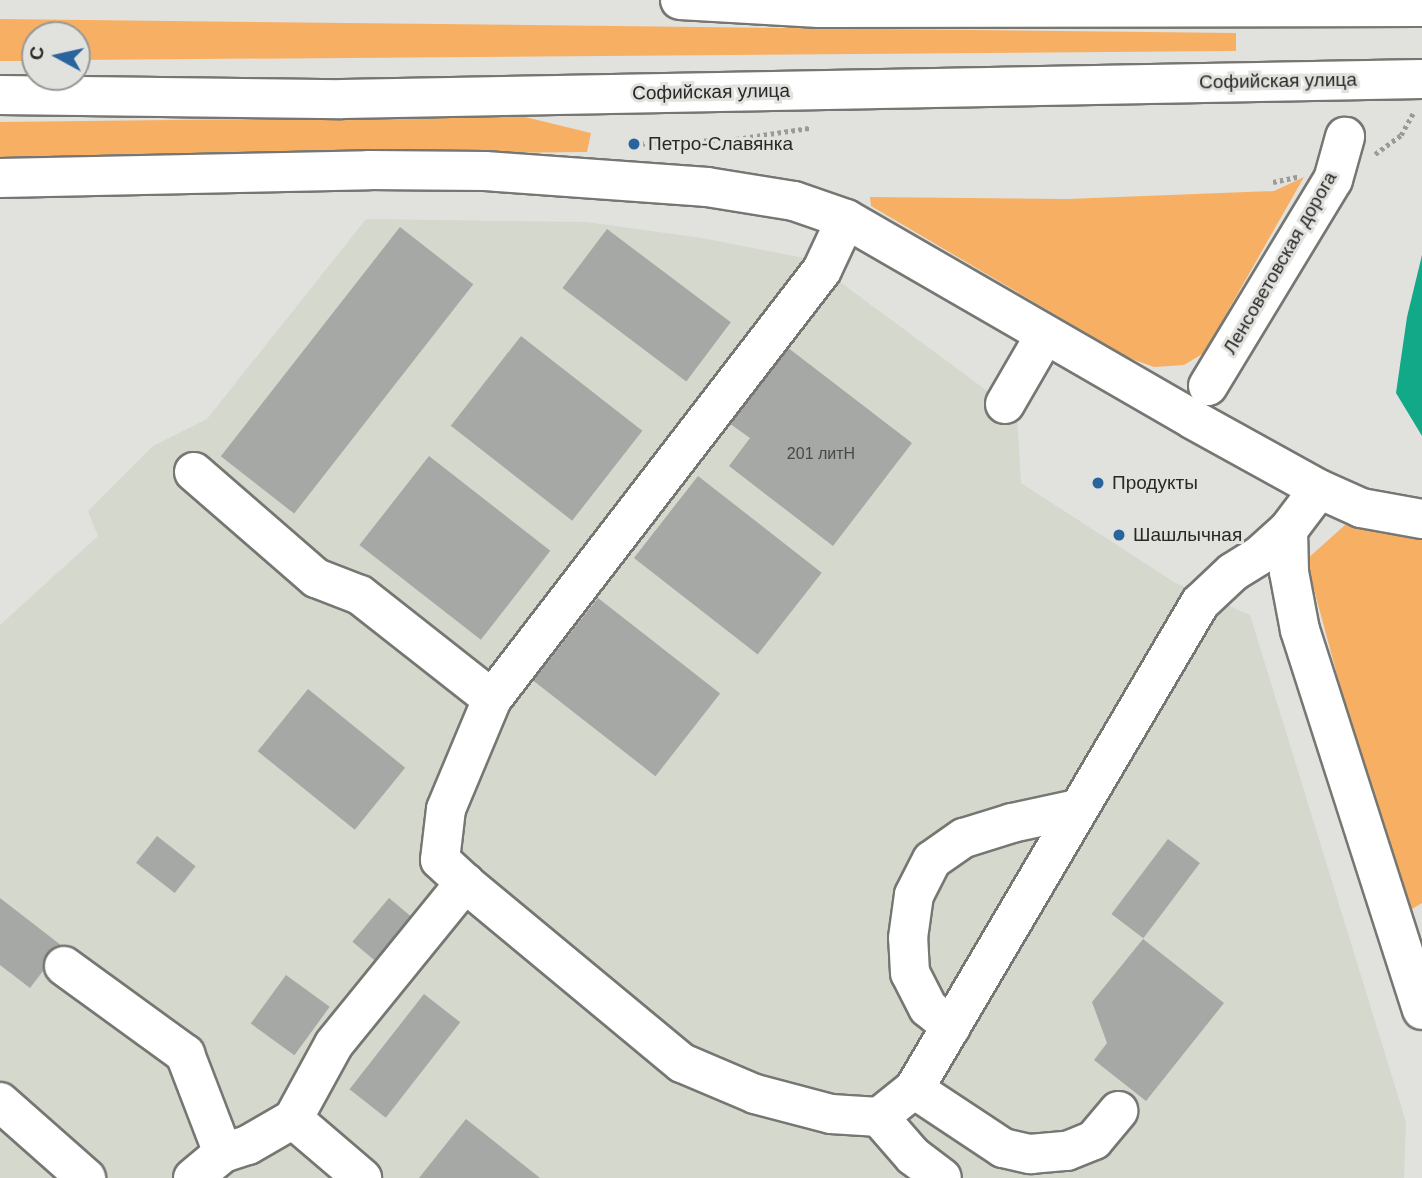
<!DOCTYPE html>
<html>
<head>
<meta charset="utf-8">
<style>
	body { margin:0 }
	#map { position:relative; width:1422px; height:1178px; overflow:hidden; background:#e1e2de; font-family:Arial,sans-serif }
	div>[style] { position:absolute }
	.built>* { inset:0; background:#d5d8cd }
	.green>* { inset:0; background:#f7b063 }
	.water>* { inset:0; background:#11a987 }
	.building>* { inset:0; background:#a5a8a5; transform-origin:0 0 }
	.path>* { height:4.5px; margin-top:-2.25px; transform-origin:0; background:repeating-linear-gradient(90deg,#9a9b98 0 3.5px,transparent 0 7px) }
	.roads { filter:drop-shadow(2px 0 #767773) drop-shadow(-2px 0 #767773) drop-shadow(0 2px #767773) drop-shadow(0 -2px #767773) }
	.minor>* { height:38px; margin:-19px; padding:0 19px; transform-origin:19px; border-radius:19px; background:#fff }
	.major>* { height:38px; margin:-19px; padding:0 19px; transform-origin:19px; border-radius:19px; background:#fff }
	.dots>* { width:19px; height:19px; translate:-50% -50%; box-sizing:border-box; border:4px solid #e1e2de; border-radius:50% }
	span { translate:-50% -50%; white-space:nowrap; text-align:center; line-height:1.15; -webkit-text-stroke:6px #e1e2de; paint-order:stroke }
	.number-label { font-size:16px; color:#474946 }
	.number-label span { -webkit-text-stroke-width:0 }
	.street-label { font-size:19px; color:#282927 }
	.poi-label { font-size:19px; color:#282927 }
	.left { translate:0 -50%; text-align:left }
	.north { position:absolute; left:21px; top:21px; width:70px; height:70px; box-sizing:border-box; background:#e1e2de; border:2px solid #979895; border-radius:50%; rotate:278deg; font-size:19px; font-weight:700; line-height:28px; text-align:center; color:#282927 }
	.north::after { content:''; display:block; margin:auto; width:24px; height:32px; background:#29649c; clip-path:polygon(50% 0,100% 100%,50% 72%,0 100%) }
</style>
</head>
<body>
<div id="map">
	<div class="built">
		<i style="clip-path:polygon(366px 219px,586px 222px,702px 238px,809px 259px,1017px 413px,1021px 483px,1174px 582px,1250px 615px,1406px 1122px,1404px 1178px,0 1178px,0 625px,98px 536px,88px 511px,153px 446px,207px 419px)"></i>
	</div>
	<div class="green">
		<i style="clip-path:polygon(0 19px,1236px 33px,1236px 51px,77px 60px,77px 35px,35px 35px,35px 61px,0 61px)"></i>
		<i style="clip-path:polygon(521px 116px,591px 133px,587px 152px,0 157px,0 122px)"></i>
		<i style="clip-path:polygon(1304px 177px,1204px 353px,1184px 365px,1154px 367px,1129px 358px,871px 206px,870px 197px,1067px 199px,1274px 191px)"></i>
		<i style="clip-path:polygon(1345px 525px,1422px 535px,1422px 903px,1402px 915px,1306px 560px)"></i>
	</div>
	<div class="water">
		<i style="clip-path:polygon(1422px 255px,1422px 436px,1396px 393px,1407px 317px)"></i>
	</div>
	<div class="building">
		<i style="left:400px;top:227px;width:93px;height:291px;rotate:38deg"></i>
		<i style="left:607px;top:229px;width:155px;height:74px;rotate:37deg"></i>
		<i style="left:521px;top:336px;width:154px;height:114px;rotate:38deg"></i>
		<i style="clip-path:polygon(787px 347px,912px 443px,833px 546px,729px 466px,750px 438px,729px 423px)"></i>
		<i style="left:429px;top:456px;width:154px;height:113px;rotate:38deg"></i>
		<i style="left:698px;top:476px;width:157px;height:104px;rotate:38deg"></i>
		<i style="left:598px;top:598px;width:155px;height:105px;rotate:38deg"></i>
		<i style="left:308px;top:689px;width:125px;height:80px;rotate:39deg"></i>
		<i style="left:157px;top:836px;width:49px;height:34px;rotate:38deg"></i>
		<i style="left:1168px;top:839px;width:40px;height:94px;rotate:37deg"></i>
		<i style="clip-path:polygon(0 898px,62px 946px,30px 988px,0 965px)"></i>
		<i style="left:389px;top:898px;width:39px;height:57px;rotate:40deg"></i>
		<i style="clip-path:polygon(1143px 939px,1224px 1003px,1146px 1101px,1094px 1060px,1107px 1043px,1092px 1002px)"></i>
		<i style="left:286px;top:975px;width:54px;height:60px;rotate:36deg"></i>
		<i style="left:424px;top:994px;width:46px;height:121px;rotate:38deg"></i>
		<i style="clip-path:polygon(466px 1119px,540px 1178px,419px 1178px)"></i>
	</div>
	<div class="path">
		<i style="left:634px;top:144px;width:102px;rotate:-2.8deg"></i>
		<i style="left:736px;top:139px;width:74px;rotate:-8.6deg"></i>
		<i style="left:1375px;top:154px;width:32px;rotate:-36deg"></i>
		<i style="left:1401px;top:135px;width:25px;rotate:-61deg"></i>
		<i style="left:1273px;top:182px;width:25px;rotate:-12deg"></i>
	</div>
	<div class="roads">
		<div class="minor">
			<i style="left:0;top:178px;width:369px;rotate:-1.2deg"></i>
			<i style="left:369px;top:170px;width:116px;rotate:0.5deg"></i>
			<i style="left:485px;top:171px;width:223px;rotate:4.1deg"></i>
			<i style="left:707px;top:187px;width:88px;rotate:9.1deg"></i>
			<i style="left:794px;top:201px;width:55px;rotate:19.1deg"></i>
			<i style="left:846px;top:219px;width:400px;rotate:30deg"></i>
			<i style="left:1192px;top:419px;width:145px;rotate:28.9deg"></i>
			<i style="left:1319px;top:489px;width:46px;rotate:24.3deg"></i>
			<i style="left:1361px;top:508px;width:62px;rotate:10.2deg"></i>
			<i style="left:1208px;top:386px;width:241px;rotate:-58.8deg"></i>
			<i style="left:1333px;top:180px;width:45px;rotate:-74.4deg"></i>
			<i style="left:1005px;top:404px;width:80px;rotate:-59.9deg"></i>
			<i style="left:194px;top:472px;width:162px;rotate:41deg"></i>
			<i style="left:316px;top:578px;width:47px;rotate:21.1deg"></i>
			<i style="left:360px;top:595px;width:168px;rotate:38.2deg"></i>
			<i style="left:1288px;top:530px;width:42px;rotate:88.6deg"></i>
			<i style="left:1289px;top:572px;width:59px;rotate:79.3deg"></i>
			<i style="left:1300px;top:630px;width:399px;rotate:72.2deg"></i>
			<i style="left:465px;top:883px;width:34px;rotate:-137deg"></i>
			<i style="left:440px;top:860px;width:51px;rotate:-83.3deg"></i>
			<i style="left:446px;top:809px;width:119px;rotate:-67.3deg"></i>
			<i style="left:492px;top:699px;width:541px;rotate:-52.43deg"></i>
			<i style="left:822px;top:270px;width:56px;rotate:-64.8deg"></i>
			<i style="left:64px;top:966px;width:150px;rotate:36deg"></i>
			<i style="left:185px;top:1054px;width:106px;rotate:69deg"></i>
			<i style="left:951px;top:1027px;width:30px;rotate:-140deg"></i>
			<i style="left:928px;top:1008px;width:39px;rotate:-117deg"></i>
			<i style="left:910px;top:973px;width:35px;rotate:-93deg"></i>
			<i style="left:908px;top:938px;width:43px;rotate:-82.1deg"></i>
			<i style="left:914px;top:895px;width:39px;rotate:-63deg"></i>
			<i style="left:932px;top:860px;width:39px;rotate:-35deg"></i>
			<i style="left:964px;top:838px;width:50px;rotate:-17.4deg"></i>
			<i style="left:1012px;top:823px;width:66px;rotate:-12.2deg"></i>
			<i style="left:914px;top:1089px;width:107px;rotate:33.5deg"></i>
			<i style="left:1003px;top:1148px;width:28px;rotate:13deg"></i>
			<i style="left:1030px;top:1154px;width:37px;rotate:-5deg"></i>
			<i style="left:1067px;top:1151px;width:29px;rotate:-22deg"></i>
			<i style="left:1094px;top:1140px;width:38px;rotate:-50deg"></i>
			<i style="left:0;top:1102px;width:115px;rotate:41.5deg"></i>
			<i style="left:879px;top:1117px;width:52px;rotate:48.9deg"></i>
			<i style="left:913px;top:1156px;width:36px;rotate:37deg"></i>
			<i style="left:293px;top:1119px;width:91px;rotate:40.5deg"></i>
			<i style="left:193px;top:1178px;width:39px;rotate:-40deg"></i>
			<i style="left:223px;top:1153px;width:26px;rotate:-18deg"></i>
			<i style="left:248px;top:1145px;width:52px;rotate:-30deg"></i>
			<i style="left:293px;top:1119px;width:85px;rotate:-61.3deg"></i>
			<i style="left:334px;top:1044px;width:208px;rotate:-50.9deg"></i>
			<i style="left:465px;top:883px;width:282px;rotate:39.7deg"></i>
			<i style="left:682px;top:1063px;width:79px;rotate:23deg"></i>
			<i style="left:755px;top:1094px;width:79px;rotate:14.7deg"></i>
			<i style="left:831px;top:1114px;width:48px;rotate:3.6deg"></i>
			<i style="left:879px;top:1117px;width:45px;rotate:-38.7deg"></i>
			<i style="left:914px;top:1089px;width:564px;rotate:-59.52deg"></i>
			<i style="left:1200px;top:603px;width:45px;rotate:-43.2deg"></i>
			<i style="left:1233px;top:572px;width:32px;rotate:-32deg"></i>
			<i style="left:1260px;top:555px;width:38px;rotate:-42deg"></i>
			<i style="left:1288px;top:530px;width:51px;rotate:-52.9deg"></i>
		</div>
		<div class="major">
			<i style="left:680px;top:0;width:139px;rotate:3.3deg"></i>
			<i style="left:819px;top:8px;width:603px;rotate:-0.1deg"></i>
			<i style="left:0;top:95px;width:342px;rotate:0.7deg"></i>
			<i style="left:342px;top:99px;width:1080px;rotate:-1.06deg"></i>
		</div>
	</div>
	<div class="dots">
		<i style="left:634px;top:144px;background:#29649c"></i>
		<i style="left:1098px;top:483px;background:#29649c"></i>
		<i style="left:1119px;top:535px;background:#29649c"></i>
	</div>
	<div class="number-label">
		<span style="left:821px;top:454px">201 литН</span>
	</div>
	<div class="street-label">
		<span style="left:1278px;top:81px;rotate:-1deg">Софийская улица</span>
		<span style="left:711px;top:92px;rotate:-1deg">Софийская улица</span>
		<span style="left:1280px;top:263px;rotate:-60deg">Ленсоветовская дорога</span>
	</div>
	<div class="poi-label">
		<span class="left" style="left:648px;top:144px">Петро-Славянка</span>
		<span class="left" style="left:1112px;top:483px">Продукты</span>
		<span class="left" style="left:1133px;top:535px">Шашлычная</span>
	</div>
	<div class="north">С</div>
</div>
</body>
</html>
